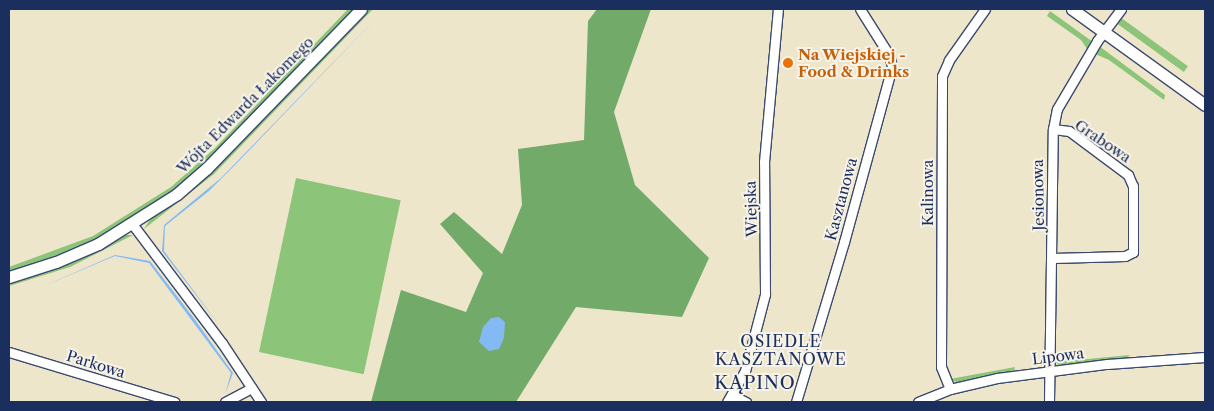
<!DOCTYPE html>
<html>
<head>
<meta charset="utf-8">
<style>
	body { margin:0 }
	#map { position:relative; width:1214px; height:411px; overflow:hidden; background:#eee6ca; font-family:"Libre Caslon Text",serif }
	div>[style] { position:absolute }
	.green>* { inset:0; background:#8cc579; transform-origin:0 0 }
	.forest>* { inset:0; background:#71aa69 }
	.water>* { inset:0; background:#84baf3 }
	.roads { filter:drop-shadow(1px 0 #3b4a6e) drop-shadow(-1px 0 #3b4a6e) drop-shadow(0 1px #3b4a6e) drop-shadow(0 -1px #3b4a6e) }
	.minor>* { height:9px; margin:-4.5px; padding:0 4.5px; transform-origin:4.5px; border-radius:4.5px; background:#fff }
	.tertiary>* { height:11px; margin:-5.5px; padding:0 5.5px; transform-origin:5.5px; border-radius:5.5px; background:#fff }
	.dots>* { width:14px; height:14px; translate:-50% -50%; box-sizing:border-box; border:2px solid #f7f3e8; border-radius:50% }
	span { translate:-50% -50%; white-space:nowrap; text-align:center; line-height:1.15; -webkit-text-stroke:4px #f7f3e8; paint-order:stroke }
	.food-label { font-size:15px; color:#c56008; font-weight:700 }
	.left { translate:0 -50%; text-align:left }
	.street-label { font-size:15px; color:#1b2f5e }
	.neighbourhood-label { font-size:16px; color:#1b2f5e; letter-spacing:1px }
	.quarter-label { font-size:18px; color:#1b2f5e; letter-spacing:1px }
	.frame { position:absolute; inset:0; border:10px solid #1b2f5e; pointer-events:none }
</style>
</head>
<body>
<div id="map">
	<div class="green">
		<i style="clip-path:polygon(348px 9px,354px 9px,218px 150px,174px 190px,96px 239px,55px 257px,9px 271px,9px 267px,93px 236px,171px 187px,215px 148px)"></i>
		<i style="clip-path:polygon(368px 9px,373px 9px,214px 174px,144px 229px,149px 221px,211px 172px)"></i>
		<i style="clip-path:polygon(1050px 11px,1093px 42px,1087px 49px,1081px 40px,1047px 16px)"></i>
		<i style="left:1120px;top:17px;width:84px;height:7px;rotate:36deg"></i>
		<i style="clip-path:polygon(1099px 46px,1165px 95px,1164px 100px,1109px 60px,1093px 53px)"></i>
		<i style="left:296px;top:178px;width:107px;height:178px;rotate:12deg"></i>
		<i style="clip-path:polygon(125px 235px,133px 235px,70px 267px,9px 286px,9px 282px,82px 257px)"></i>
		<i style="clip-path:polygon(1130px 355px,1125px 359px,1059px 366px,1056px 362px)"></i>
		<i style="clip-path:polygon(1015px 367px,1014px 371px,958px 383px,950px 379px)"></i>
	</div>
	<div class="forest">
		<i style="clip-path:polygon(597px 9px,651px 9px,614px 112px,635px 185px,709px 258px,682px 317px,576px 307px,516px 402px,371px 402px,401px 290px,466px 312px,483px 273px,440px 224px,454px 212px,502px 254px,522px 205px,518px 149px,584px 140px,588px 21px)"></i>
	</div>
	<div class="water">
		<i style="clip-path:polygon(385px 9px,236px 164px,209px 191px,165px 226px,164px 251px,220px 326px,162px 251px,164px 225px,221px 178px)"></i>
		<i style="clip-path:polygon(115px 255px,150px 261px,193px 317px,233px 373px,225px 394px,231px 373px,149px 263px,115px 256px,39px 288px)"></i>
		<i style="clip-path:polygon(499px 317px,505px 322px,504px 338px,499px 349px,489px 351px,479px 342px,483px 327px,491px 318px)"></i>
	</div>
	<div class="roads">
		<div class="minor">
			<i style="left:1053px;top:129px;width:16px;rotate:7deg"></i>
			<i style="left:1069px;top:131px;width:74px;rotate:36.7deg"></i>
			<i style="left:1128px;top:175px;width:12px;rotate:66deg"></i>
			<i style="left:1133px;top:186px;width:66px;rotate:90deg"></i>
			<i style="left:1133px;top:252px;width:9px;rotate:153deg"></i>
			<i style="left:1125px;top:256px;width:72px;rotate:178.4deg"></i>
			<i style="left:133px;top:225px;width:148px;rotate:53deg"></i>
			<i style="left:222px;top:343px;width:71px;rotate:56.5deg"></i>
			<i style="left:9px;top:352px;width:173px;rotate:16.8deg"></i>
			<i style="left:950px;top:389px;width:24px;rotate:-112deg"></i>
			<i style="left:941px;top:367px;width:291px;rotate:-89.8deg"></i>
			<i style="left:942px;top:76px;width:17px;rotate:-66deg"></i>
			<i style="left:949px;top:60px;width:62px;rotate:-54.8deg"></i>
			<i style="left:732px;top:395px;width:16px;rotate:27deg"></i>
			<i style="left:225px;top:402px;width:30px;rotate:-28deg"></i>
			<i style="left:727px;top:402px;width:36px;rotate:-60deg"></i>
			<i style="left:745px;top:371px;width:80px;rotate:-75.4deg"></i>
			<i style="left:765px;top:294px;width:132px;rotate:-90.4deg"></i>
			<i style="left:764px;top:162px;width:154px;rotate:-84.8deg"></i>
			<i style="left:796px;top:402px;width:167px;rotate:-73.3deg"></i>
			<i style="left:844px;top:242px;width:182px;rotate:-74.7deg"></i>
			<i style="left:892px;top:66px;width:11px;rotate:-105deg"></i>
			<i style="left:889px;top:55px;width:54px;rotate:-122.2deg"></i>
			<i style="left:918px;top:402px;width:35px;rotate:-22deg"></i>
			<i style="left:950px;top:389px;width:48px;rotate:-13.2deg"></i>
			<i style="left:997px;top:378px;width:111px;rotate:-7.3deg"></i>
			<i style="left:1107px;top:364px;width:98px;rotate:-4.1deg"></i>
			<i style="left:1049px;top:402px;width:273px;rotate:-89.2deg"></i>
			<i style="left:1053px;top:129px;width:20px;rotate:-79deg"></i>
			<i style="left:1057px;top:109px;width:79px;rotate:-59.5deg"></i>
			<i style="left:1097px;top:41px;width:40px;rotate:-53deg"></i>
		</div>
		<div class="tertiary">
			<i style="left:1072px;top:9px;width:164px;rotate:35.8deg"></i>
			<i style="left:9px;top:277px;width:49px;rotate:-17.7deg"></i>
			<i style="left:56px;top:262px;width:46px;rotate:-23.2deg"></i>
			<i style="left:98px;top:244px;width:93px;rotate:-32.3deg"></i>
			<i style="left:177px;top:194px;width:40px;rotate:-41deg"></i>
			<i style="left:207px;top:168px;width:221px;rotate:-45.9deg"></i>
		</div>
	</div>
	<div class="dots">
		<i style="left:788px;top:63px;background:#e8710a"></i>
	</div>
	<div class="food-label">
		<span class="left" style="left:798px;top:63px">Na Wiejskiej -<br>Food &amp; Drinks</span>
	</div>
	<div class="street-label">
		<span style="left:245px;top:105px;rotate:-45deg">Wójta Edwarda Łakomego</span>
		<span style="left:1103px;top:141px;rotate:34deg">Grabowa</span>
		<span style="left:928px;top:193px;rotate:-90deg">Kalinowa</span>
		<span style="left:1038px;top:195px;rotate:-91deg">Jesionowa</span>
		<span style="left:841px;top:199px;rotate:-75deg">Kasztanowa</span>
		<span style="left:751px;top:209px;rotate:-92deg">Wiejska</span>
		<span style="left:1058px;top:356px;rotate:-7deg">Lipowa</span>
		<span style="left:96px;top:364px;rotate:17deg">Parkowa</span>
	</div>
	<div class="neighbourhood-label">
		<span style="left:781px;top:350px">OSIEDLE<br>KASZTANOWE</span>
	</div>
	<div class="quarter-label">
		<span style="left:755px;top:383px">KĄPINO</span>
	</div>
	<div class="frame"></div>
</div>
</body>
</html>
